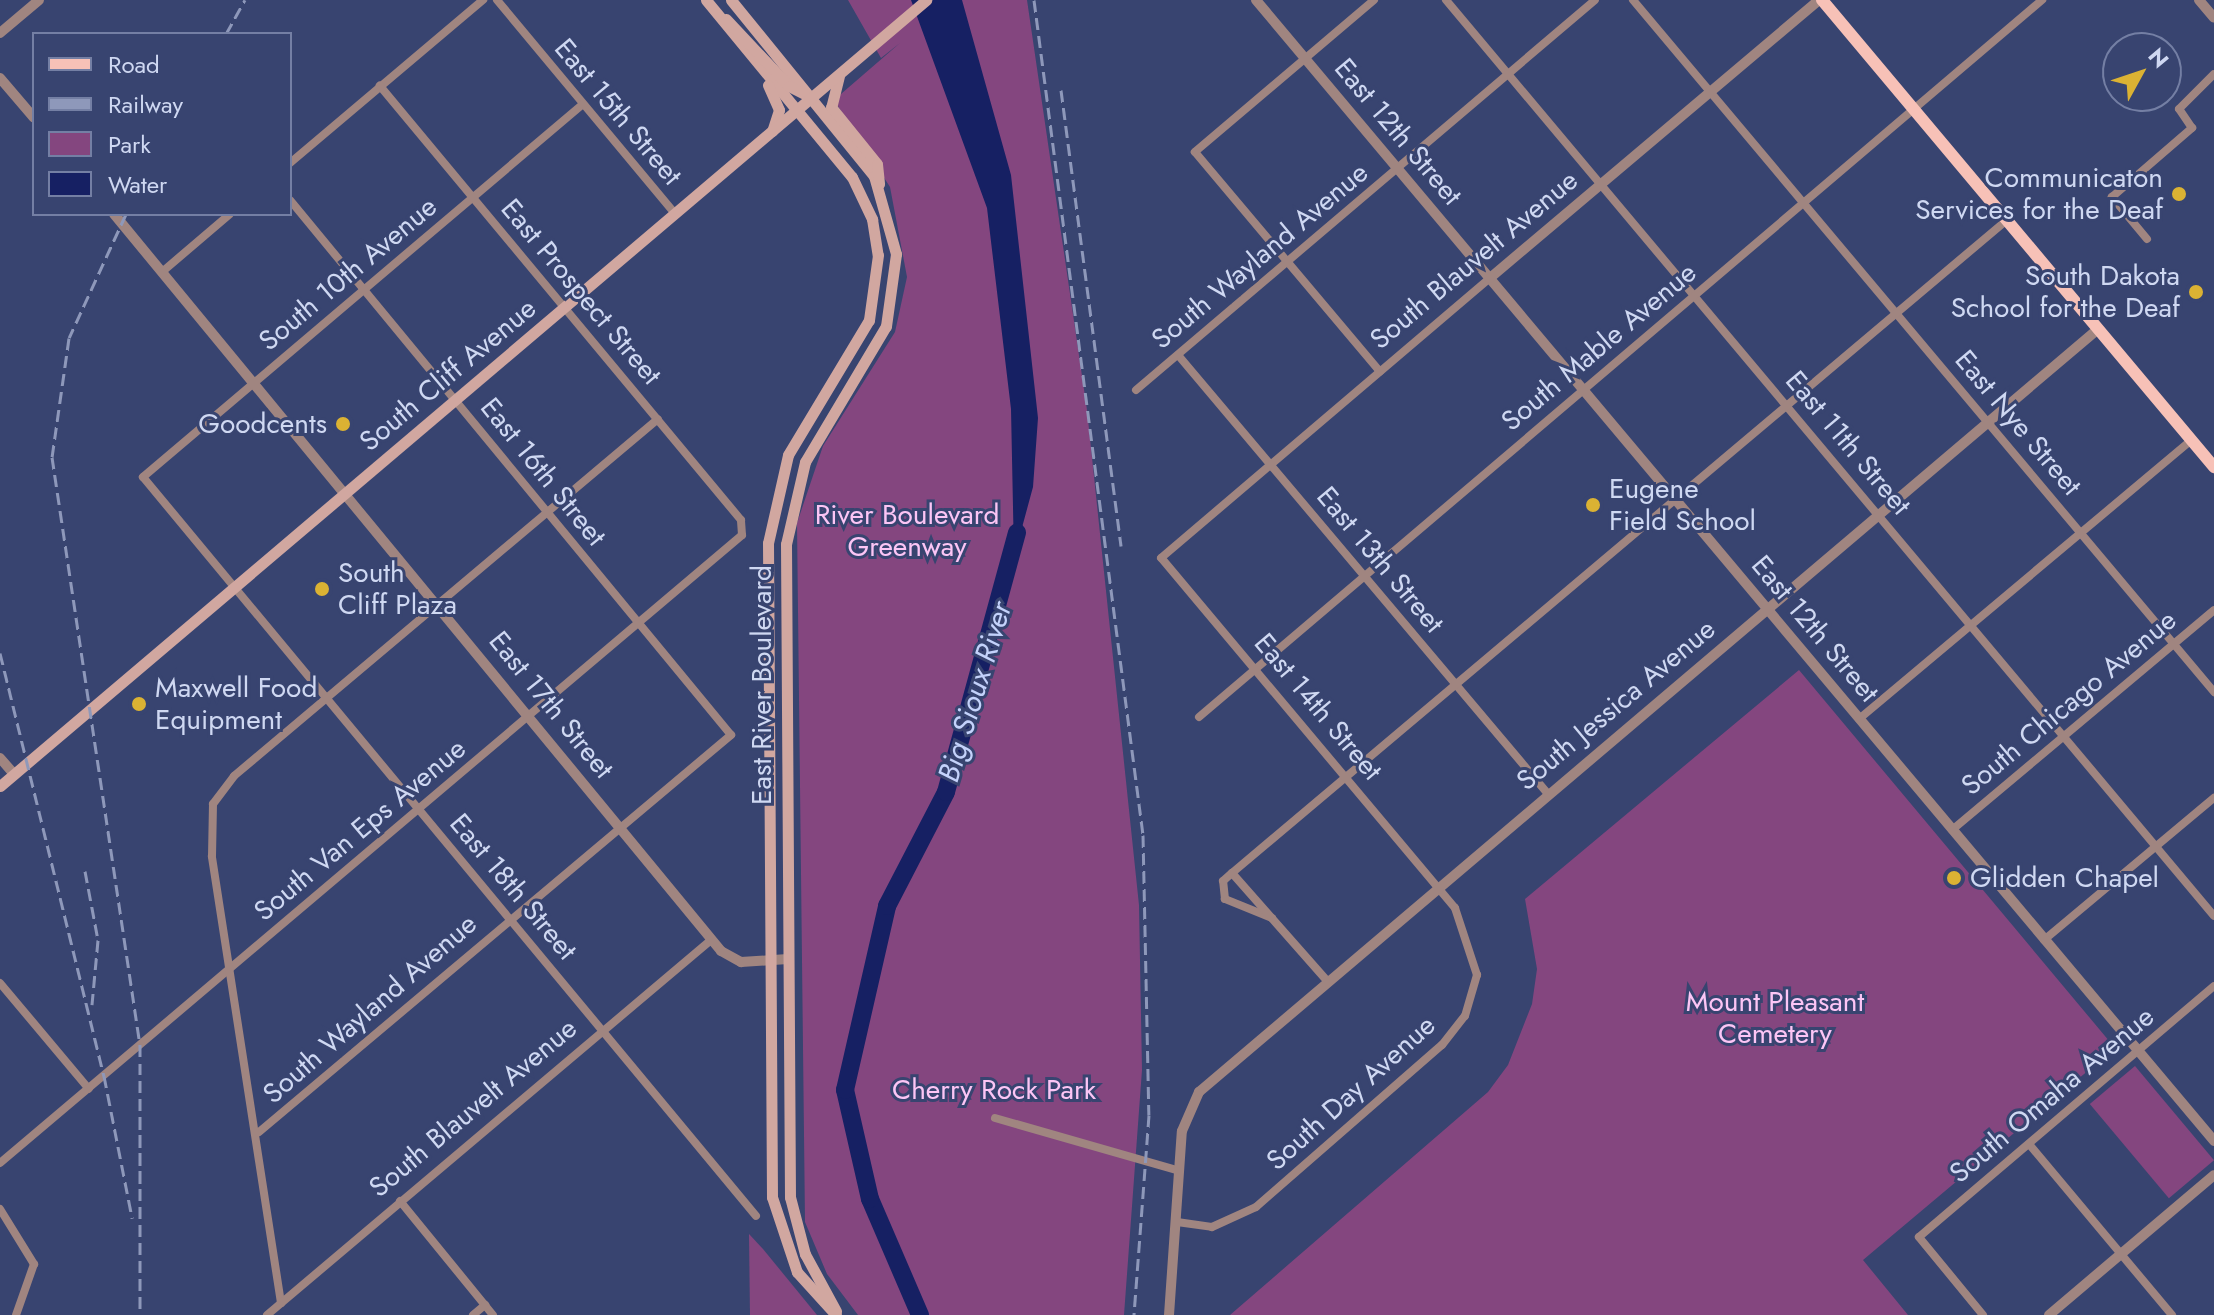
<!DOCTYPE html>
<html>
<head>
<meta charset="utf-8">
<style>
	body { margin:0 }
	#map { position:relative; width:2214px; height:1315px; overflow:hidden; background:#384470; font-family:Jost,sans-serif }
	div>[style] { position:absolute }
	.green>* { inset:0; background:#84467f; transform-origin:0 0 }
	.water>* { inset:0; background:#162063 }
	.river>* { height:18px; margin:-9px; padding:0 9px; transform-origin:9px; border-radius:9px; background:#162063 }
	.minor>* { height:8px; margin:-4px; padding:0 4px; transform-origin:4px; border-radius:4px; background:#a08580 }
	.tertiary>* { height:10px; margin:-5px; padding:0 5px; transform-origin:5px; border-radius:5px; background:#a08580 }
	.secondary>* { height:11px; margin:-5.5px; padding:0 5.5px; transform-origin:5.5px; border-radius:5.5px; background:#d1a7a0 }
	.primary>* { height:12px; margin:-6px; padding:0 6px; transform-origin:6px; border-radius:6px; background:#f7c1b7 }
	.rail>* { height:3px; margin-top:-1.5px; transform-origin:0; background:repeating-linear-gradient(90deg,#8e98ba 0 12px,transparent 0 18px) }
	.dots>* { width:22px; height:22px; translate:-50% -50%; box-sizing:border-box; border:4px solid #384470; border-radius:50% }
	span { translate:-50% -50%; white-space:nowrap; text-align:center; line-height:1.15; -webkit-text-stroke:6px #384470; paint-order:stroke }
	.street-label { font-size:28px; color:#cfd8f2 }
	.poi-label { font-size:28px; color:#cfd8f2 }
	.right { translate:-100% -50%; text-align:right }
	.left { translate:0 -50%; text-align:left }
	.park-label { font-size:28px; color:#fcc5f5 }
	.water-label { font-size:30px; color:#c4d2fb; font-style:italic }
	.legend { position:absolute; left:32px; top:32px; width:260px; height:184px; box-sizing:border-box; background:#384470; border:2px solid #747fa4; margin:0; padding:10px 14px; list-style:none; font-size:24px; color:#cfd8f2 }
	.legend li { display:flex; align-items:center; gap:16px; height:40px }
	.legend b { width:40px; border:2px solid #747fa4 }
	.north { position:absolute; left:2102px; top:32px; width:80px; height:80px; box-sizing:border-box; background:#384470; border:2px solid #747fa4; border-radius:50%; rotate:50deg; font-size:22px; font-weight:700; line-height:32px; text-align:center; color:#cfd8f2 }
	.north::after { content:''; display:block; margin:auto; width:28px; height:36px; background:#dbb233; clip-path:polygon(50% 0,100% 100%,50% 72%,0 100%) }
</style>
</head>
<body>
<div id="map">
	<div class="green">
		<i style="clip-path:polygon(evenodd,848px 0,1027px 0,1087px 410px,1139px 905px,1142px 1070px,1124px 1315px,858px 1315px,827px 1274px,805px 1222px,797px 523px,823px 446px,895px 332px,907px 277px,890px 187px,834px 100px,900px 43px,881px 58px,848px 0,1001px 605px,978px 693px,957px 756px,1000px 606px,1001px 605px)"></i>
		<i style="clip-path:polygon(1799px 670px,2115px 1048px,1863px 1260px,1908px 1315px,1230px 1315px,1488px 1092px,1508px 1065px,1532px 1004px,1537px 969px,1525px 899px)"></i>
		<i style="left:2135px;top:1066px;width:123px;height:59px;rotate:50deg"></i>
		<i style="clip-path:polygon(749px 1234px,763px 1249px,817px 1315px,750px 1315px)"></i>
	</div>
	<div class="water">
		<i style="clip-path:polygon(911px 0,962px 0,1011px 175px,1038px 418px,1033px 487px,1014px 557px,1011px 409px,987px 208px)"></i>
	</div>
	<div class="river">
		<i style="left:920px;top:1315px;width:126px;rotate:-113.3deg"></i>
		<i style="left:870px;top:1199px;width:112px;rotate:-102.9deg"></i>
		<i style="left:845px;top:1090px;width:189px;rotate:-77.1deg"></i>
		<i style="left:887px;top:906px;width:128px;rotate:-62.6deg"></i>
		<i style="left:946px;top:792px;width:269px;rotate:-74.7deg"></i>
	</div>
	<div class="minor">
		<i style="left:497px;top:0;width:278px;rotate:50.2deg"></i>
		<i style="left:1374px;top:0;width:235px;rotate:139.7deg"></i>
		<i style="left:1195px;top:152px;width:287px;rotate:49.9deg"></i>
		<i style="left:1446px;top:0;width:1195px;rotate:50.02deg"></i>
		<i style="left:1633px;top:0;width:904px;rotate:49.98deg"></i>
		<i style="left:583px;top:104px;width:577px;rotate:139.71deg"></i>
		<i style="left:143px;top:477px;width:960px;rotate:50.32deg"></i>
		<i style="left:290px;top:163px;width:253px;rotate:-40.2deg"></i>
		<i style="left:2147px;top:239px;width:55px;rotate:-129.8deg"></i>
		<i style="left:2112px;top:197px;width:106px;rotate:-40.8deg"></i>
		<i style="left:2192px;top:128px;width:23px;rotate:-124deg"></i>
		<i style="left:2179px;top:109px;width:49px;rotate:-45deg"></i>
		<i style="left:162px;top:272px;width:89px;rotate:-40.5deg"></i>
		<i style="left:1178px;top:355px;width:574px;rotate:49.87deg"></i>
		<i style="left:1136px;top:390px;width:602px;rotate:-40.35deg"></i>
		<i style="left:1199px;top:717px;width:1107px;rotate:-40.38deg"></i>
		<i style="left:1859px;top:719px;width:434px;rotate:-40deg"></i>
		<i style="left:1952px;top:830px;width:342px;rotate:-40deg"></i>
		<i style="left:1232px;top:873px;width:1013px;rotate:-40.12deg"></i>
		<i style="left:1272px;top:918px;width:51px;rotate:-158deg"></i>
		<i style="left:1225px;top:899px;width:18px;rotate:-96deg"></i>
		<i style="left:1223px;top:881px;width:12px;rotate:-42deg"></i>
		<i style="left:1232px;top:873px;width:145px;rotate:48.6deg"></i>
		<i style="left:2044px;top:940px;width:222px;rotate:-39.9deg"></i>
		<i style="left:0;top:983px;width:138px;rotate:50deg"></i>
		<i style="left:995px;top:1118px;width:192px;rotate:16deg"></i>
		<i style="left:259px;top:1132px;width:617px;rotate:-40.07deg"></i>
		<i style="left:731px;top:735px;width:693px;rotate:-129.5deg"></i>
		<i style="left:2029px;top:1144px;width:223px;rotate:50.1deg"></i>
		<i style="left:0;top:1163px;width:972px;rotate:-40.24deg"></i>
		<i style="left:742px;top:535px;width:15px;rotate:-94deg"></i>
		<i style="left:741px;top:520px;width:565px;rotate:-129.75deg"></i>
		<i style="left:400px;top:1201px;width:147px;rotate:50.8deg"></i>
		<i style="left:0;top:1209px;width:65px;rotate:58.3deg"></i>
		<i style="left:34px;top:1264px;width:54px;rotate:109.4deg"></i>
		<i style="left:1177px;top:1222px;width:35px;rotate:8deg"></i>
		<i style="left:1212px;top:1227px;width:48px;rotate:-24.4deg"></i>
		<i style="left:1256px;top:1207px;width:247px;rotate:-41.1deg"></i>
		<i style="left:1442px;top:1045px;width:37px;rotate:-52deg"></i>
		<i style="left:1465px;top:1016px;width:43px;rotate:-73.7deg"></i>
		<i style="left:1477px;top:975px;width:71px;rotate:-108.2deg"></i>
		<i style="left:1455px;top:908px;width:457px;rotate:-130deg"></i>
		<i style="left:1161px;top:558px;width:432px;rotate:-40.4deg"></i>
		<i style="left:281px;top:1303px;width:452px;rotate:-98.8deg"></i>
		<i style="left:212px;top:856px;width:52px;rotate:-88.9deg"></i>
		<i style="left:213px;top:804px;width:35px;rotate:-53deg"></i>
		<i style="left:234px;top:776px;width:554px;rotate:-40.1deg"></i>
		<i style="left:267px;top:1315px;width:581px;rotate:-40.18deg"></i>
		<i style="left:473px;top:1315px;width:16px;rotate:-40deg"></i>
		<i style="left:1983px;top:1315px;width:101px;rotate:-129.4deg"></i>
		<i style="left:1919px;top:1237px;width:387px;rotate:-40.4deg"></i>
	</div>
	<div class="tertiary">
		<i style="left:1256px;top:0;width:1490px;rotate:49.98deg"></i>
		<i style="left:2199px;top:0;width:23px;rotate:50deg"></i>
		<i style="left:0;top:33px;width:51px;rotate:-40.2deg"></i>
		<i style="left:0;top:78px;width:52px;rotate:49.6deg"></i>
		<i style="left:114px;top:214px;width:955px;rotate:50.52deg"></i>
		<i style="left:721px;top:951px;width:23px;rotate:29deg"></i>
		<i style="left:741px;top:962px;width:47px;rotate:-3.7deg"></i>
		<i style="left:1490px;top:278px;width:431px;rotate:-40.2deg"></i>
		<i style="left:0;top:758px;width:21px;rotate:49deg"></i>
		<i style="left:1169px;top:1315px;width:184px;rotate:-86deg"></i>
		<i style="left:1182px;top:1131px;width:43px;rotate:-66.4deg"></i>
		<i style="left:1199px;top:1092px;width:1179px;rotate:-40.32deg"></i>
		<i style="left:2049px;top:1315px;width:216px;rotate:-40.3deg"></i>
	</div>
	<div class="secondary">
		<i style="left:706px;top:0;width:229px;rotate:50.5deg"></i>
		<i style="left:852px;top:177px;width:47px;rotate:64.5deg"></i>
		<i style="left:872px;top:219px;width:36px;rotate:81deg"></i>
		<i style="left:878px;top:255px;width:66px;rotate:97.9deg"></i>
		<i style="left:869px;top:320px;width:157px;rotate:121deg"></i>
		<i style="left:788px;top:455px;width:90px;rotate:102.8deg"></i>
		<i style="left:768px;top:543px;width:654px;rotate:89.65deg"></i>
		<i style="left:772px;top:1197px;width:79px;rotate:71.6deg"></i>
		<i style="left:797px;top:1272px;width:58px;rotate:47.8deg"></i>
		<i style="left:731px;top:0;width:227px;rotate:50.9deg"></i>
		<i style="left:874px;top:176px;width:81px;rotate:74.2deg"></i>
		<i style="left:896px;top:254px;width:73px;rotate:97.9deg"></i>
		<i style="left:886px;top:326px;width:158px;rotate:120.8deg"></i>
		<i style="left:805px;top:462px;width:84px;rotate:103deg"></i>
		<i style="left:786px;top:544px;width:653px;rotate:89.65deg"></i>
		<i style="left:790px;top:1197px;width:59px;rotate:75.3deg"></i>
		<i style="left:805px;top:1254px;width:65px;rotate:61.5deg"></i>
		<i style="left:726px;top:19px;width:92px;rotate:46.8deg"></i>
		<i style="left:789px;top:86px;width:25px;rotate:27deg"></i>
		<i style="left:839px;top:76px;width:32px;rotate:104deg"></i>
		<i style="left:831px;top:107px;width:73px;rotate:51.1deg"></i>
		<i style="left:877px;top:164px;width:20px;rotate:84deg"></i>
		<i style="left:768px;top:85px;width:27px;rotate:66deg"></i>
		<i style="left:779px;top:110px;width:22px;rotate:108deg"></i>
		<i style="left:0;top:786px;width:1215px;rotate:-40.32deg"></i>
	</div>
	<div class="primary">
		<i style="left:1822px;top:0;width:610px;rotate:49.99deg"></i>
	</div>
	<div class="rail">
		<i style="left:1034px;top:0;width:842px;rotate:82.56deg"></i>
		<i style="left:1143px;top:835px;width:280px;rotate:88.8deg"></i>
		<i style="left:1149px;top:1115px;width:201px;rotate:94.3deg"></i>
		<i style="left:226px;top:34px;width:39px;rotate:-61deg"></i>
		<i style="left:1061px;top:90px;width:460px;rotate:82.5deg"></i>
		<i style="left:126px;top:214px;width:136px;rotate:114.7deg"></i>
		<i style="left:69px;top:338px;width:120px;rotate:98.1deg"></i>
		<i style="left:52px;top:457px;width:595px;rotate:81.49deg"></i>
		<i style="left:140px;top:1045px;width:270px;rotate:90deg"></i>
		<i style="left:0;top:653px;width:436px;rotate:76.2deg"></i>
		<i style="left:104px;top:1076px;width:145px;rotate:78.8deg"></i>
		<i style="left:85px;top:871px;width:70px;rotate:79.3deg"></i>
		<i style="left:98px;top:940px;width:65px;rotate:95.3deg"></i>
	</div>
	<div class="dots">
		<i style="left:2179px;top:194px;background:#dbb233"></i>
		<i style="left:2196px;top:292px;background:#dbb233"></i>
		<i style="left:343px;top:424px;background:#dbb233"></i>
		<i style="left:1593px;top:505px;background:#dbb233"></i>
		<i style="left:322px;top:589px;background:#dbb233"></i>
		<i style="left:139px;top:704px;background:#dbb233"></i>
		<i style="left:1954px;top:878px;background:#dbb233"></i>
	</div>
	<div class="street-label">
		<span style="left:618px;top:112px;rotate:50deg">East 15th Street</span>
		<span style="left:1398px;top:132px;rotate:50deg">East 12th Street</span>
		<span style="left:1260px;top:256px;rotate:-40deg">South Wayland Avenue</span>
		<span style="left:1474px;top:260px;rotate:-40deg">South Blauvelt Avenue</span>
		<span style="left:348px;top:274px;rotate:-40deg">South 10th Avenue</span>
		<span style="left:581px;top:292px;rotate:50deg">East Prospect Street</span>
		<span style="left:1599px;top:347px;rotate:-40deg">South Mable Avenue</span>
		<span style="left:448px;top:375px;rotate:-40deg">South Cliff Avenue</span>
		<span style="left:2018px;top:423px;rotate:50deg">East Nye Street</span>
		<span style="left:1848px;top:443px;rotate:50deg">East 11th Street</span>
		<span style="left:543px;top:472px;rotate:51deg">East 16th Street</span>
		<span style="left:1380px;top:560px;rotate:50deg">East 13th Street</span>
		<span style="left:1815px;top:629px;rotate:50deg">East 12th Street</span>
		<span style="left:762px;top:685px;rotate:-90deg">East River Boulevard</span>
		<span style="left:2069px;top:703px;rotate:-40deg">South Chicago Avenue</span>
		<span style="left:551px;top:705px;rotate:51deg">East 17th Street</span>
		<span style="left:1616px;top:705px;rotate:-40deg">South Jessica Avenue</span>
		<span style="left:1318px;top:707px;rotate:50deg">East 14th Street</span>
		<span style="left:360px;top:830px;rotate:-40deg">South Van Eps Avenue</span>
		<span style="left:513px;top:887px;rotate:50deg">East 18th Street</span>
		<span style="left:370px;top:1009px;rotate:-41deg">South Wayland Avenue</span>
		<span style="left:1351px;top:1093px;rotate:-42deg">South Day Avenue</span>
		<span style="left:2052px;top:1095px;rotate:-40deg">South Omaha Avenue</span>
		<span style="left:473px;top:1108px;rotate:-40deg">South Blauvelt Avenue</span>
	</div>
	<div class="poi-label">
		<span class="right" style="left:2163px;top:194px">Communicaton<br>Services for the Deaf</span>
		<span class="right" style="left:2180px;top:292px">South Dakota<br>School for the Deaf</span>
		<span class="right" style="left:327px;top:424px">Goodcents</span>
		<span class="left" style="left:1609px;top:505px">Eugene<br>Field School</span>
		<span class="left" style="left:338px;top:589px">South<br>Cliff Plaza</span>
		<span class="left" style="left:155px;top:704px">Maxwell Food<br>Equipment</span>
		<span class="left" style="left:1970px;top:878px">Glidden Chapel</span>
	</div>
	<div class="park-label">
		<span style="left:907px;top:531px">River Boulevard<br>Greenway</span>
		<span style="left:1775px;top:1018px">Mount Pleasant<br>Cemetery</span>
		<span style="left:994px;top:1090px">Cherry Rock Park</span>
	</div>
	<div class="water-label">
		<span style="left:975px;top:692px;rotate:-73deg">Big Sioux River</span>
	</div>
	<ul class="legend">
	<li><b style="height:10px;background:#f7c1b7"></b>Road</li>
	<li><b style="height:10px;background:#8e98ba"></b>Railway</li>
	<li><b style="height:22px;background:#84467f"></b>Park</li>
	<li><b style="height:22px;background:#162063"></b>Water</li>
	</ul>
	<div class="north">N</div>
</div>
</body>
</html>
